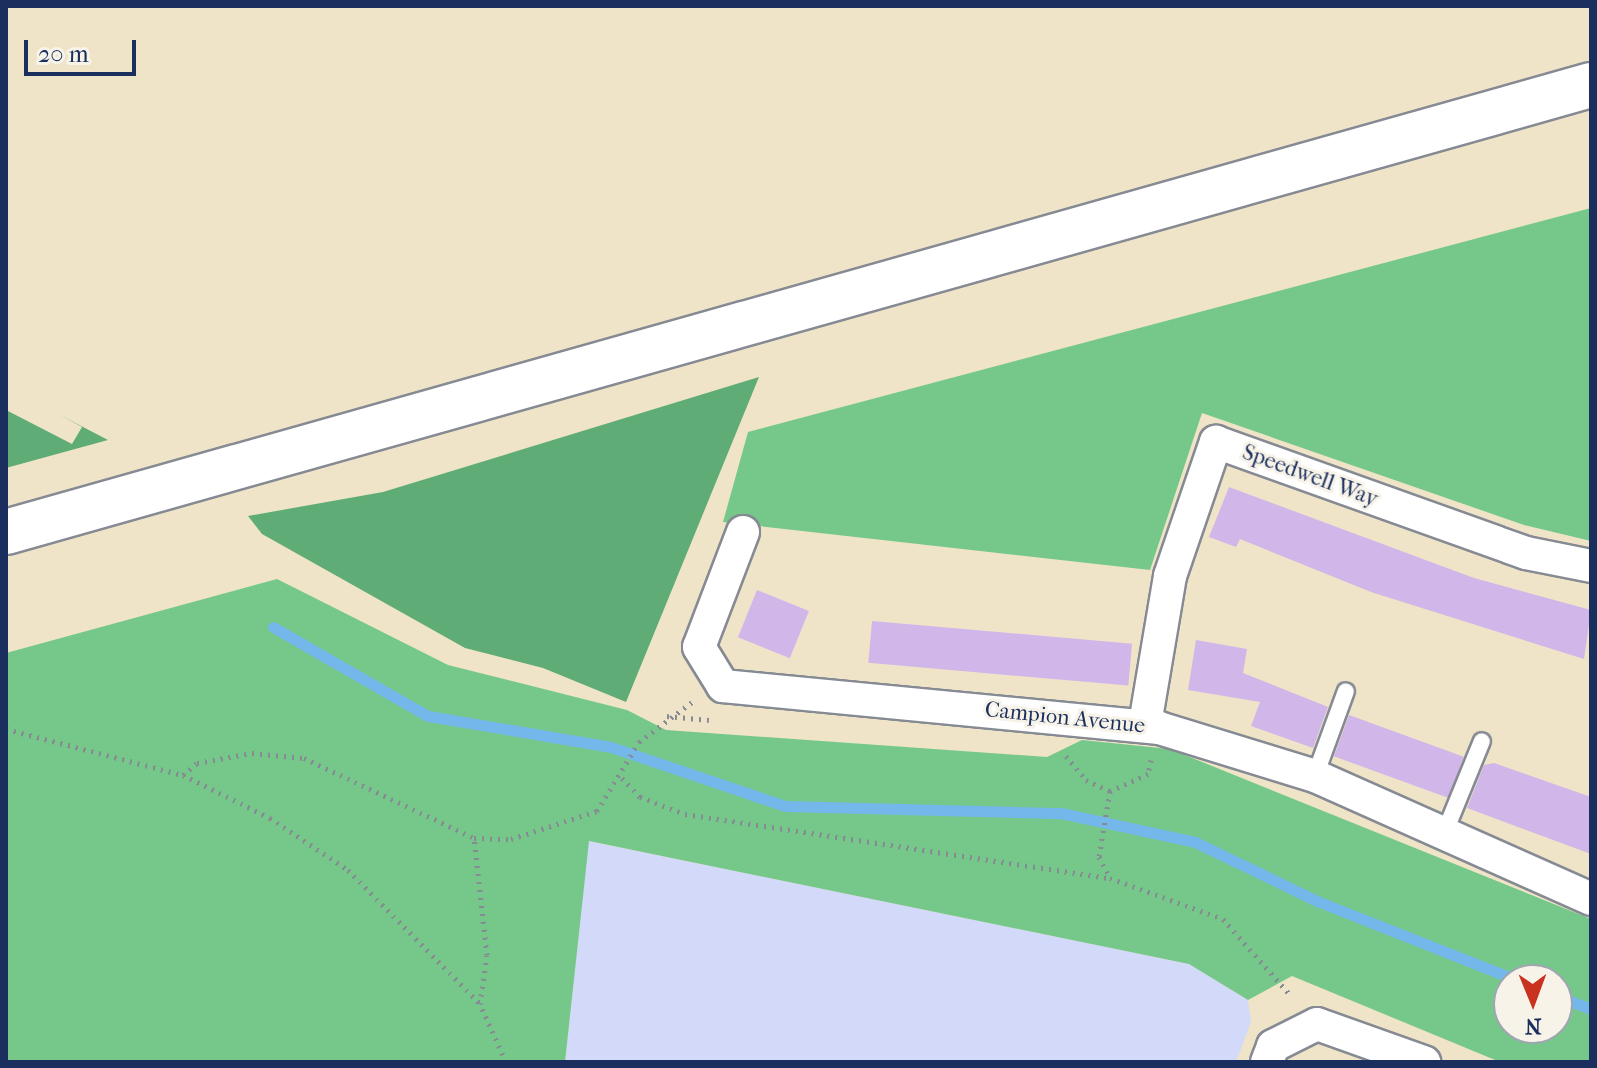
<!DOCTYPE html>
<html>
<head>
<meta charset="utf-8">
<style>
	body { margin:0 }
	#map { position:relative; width:1597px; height:1068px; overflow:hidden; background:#efe4c8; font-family:"IM FELL French Canon",serif }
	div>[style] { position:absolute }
	.built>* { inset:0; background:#d2d9f9 }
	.green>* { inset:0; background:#76c88a }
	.forest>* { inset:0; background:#60ac76 }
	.stream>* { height:11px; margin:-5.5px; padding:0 5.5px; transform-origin:5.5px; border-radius:5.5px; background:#74b7ea }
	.building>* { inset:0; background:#d1b6ea; transform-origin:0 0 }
	.path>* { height:5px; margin-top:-2.5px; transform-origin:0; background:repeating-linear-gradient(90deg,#858a93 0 2px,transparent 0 8px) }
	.roads { filter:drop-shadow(2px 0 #858a93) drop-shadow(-2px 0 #858a93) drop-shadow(0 2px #858a93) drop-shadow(0 -2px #858a93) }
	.lane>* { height:16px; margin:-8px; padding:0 8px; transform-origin:8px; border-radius:8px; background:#fff }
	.street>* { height:32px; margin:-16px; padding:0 16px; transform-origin:16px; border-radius:16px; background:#fff }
	.primary>* { height:44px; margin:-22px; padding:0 22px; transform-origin:22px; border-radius:22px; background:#fff }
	span { translate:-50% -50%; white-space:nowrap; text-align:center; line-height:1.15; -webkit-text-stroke:6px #f7f3e8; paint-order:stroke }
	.street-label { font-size:22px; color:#1b2f5e }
	.frame { position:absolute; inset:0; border:8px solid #1b2f5e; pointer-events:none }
	.north { position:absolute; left:1493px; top:964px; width:80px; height:80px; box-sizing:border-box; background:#f7f3e8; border:2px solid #9fa5b1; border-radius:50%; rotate:179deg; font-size:22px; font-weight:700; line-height:32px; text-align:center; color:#1b2f5e }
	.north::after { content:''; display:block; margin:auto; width:28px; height:36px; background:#c8321e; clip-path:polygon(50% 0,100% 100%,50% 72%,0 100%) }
	.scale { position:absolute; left:24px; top:40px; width:112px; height:36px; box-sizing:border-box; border:4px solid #1b2f5e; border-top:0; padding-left:10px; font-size:24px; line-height:28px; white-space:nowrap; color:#1b2f5e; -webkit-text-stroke:6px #f7f3e8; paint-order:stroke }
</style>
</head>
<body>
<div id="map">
	<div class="built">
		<i style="clip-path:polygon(588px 841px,1189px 964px,1248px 1000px,1251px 1022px,1236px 1062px,565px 1062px)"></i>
	</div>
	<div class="green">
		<i style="clip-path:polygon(1591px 208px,1591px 541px,1524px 525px,1202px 413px,1150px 570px,723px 522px,748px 432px)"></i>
		<i style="clip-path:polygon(evenodd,277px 579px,448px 665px,627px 710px,666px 730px,1047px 757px,1082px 740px,1170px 749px,1591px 919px,1591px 1062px,1500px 1062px,1292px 976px,1248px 1000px,1189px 964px,589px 841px,565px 1062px,6px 1062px,6px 653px,277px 579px,1509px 980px,1557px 980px,1557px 1028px,1509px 1028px,1509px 980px)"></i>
	</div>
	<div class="forest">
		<i style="clip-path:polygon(759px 377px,626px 702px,543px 668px,465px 648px,262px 534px,248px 516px,383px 492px)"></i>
		<i style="clip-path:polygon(6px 410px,72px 444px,82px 427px,58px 414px,108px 440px,6px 468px)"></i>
	</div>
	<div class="stream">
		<i style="left:273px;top:627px;width:179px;rotate:29.9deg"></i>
		<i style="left:428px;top:716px;width:186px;rotate:9.6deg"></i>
		<i style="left:611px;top:747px;width:184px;rotate:18.7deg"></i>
		<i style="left:785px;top:806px;width:276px;rotate:1.5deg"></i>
		<i style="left:1061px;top:813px;width:137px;rotate:12.2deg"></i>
		<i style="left:1195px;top:842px;width:136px;rotate:25.8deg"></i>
		<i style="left:1317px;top:901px;width:215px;rotate:21.6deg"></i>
		<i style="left:1557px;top:996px;width:36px;rotate:21deg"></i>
	</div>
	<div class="building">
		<i style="clip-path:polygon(1229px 487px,1474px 578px,1591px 610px,1584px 659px,1371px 592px,1240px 539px,1236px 547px,1209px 537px)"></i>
		<i style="left:757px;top:590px;width:56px;height:51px;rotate:22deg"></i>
		<i style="left:872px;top:621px;width:261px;height:42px;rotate:5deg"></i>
		<i style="clip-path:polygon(1196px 640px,1247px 649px,1243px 673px,1328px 707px,1313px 748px,1251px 726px,1260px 702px,1188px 690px)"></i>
		<i style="left:1349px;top:715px;width:122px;height:44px;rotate:20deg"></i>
		<i style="clip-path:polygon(1494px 763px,1591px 797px,1591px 854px,1467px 808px,1484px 765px)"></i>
	</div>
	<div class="path">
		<i style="left:667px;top:716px;width:42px;rotate:5.4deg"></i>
		<i style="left:6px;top:729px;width:183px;rotate:14.6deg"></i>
		<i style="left:183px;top:775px;width:97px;rotate:26.3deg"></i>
		<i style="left:270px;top:818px;width:94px;rotate:33.7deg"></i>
		<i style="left:348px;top:870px;width:188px;rotate:45.4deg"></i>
		<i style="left:1066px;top:756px;width:31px;rotate:50deg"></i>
		<i style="left:1086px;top:780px;width:26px;rotate:25deg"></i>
		<i style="left:1151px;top:760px;width:14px;rotate:102deg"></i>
		<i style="left:1148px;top:774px;width:42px;rotate:155.9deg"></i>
		<i style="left:1110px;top:791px;width:67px;rotate:99.5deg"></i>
		<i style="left:1099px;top:857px;width:24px;rotate:62deg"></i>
		<i style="left:1110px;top:878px;width:120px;rotate:19.9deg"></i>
		<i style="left:1223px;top:919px;width:104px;rotate:48.5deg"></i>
		<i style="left:183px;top:775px;width:18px;rotate:-41deg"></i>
		<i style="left:197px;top:763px;width:56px;rotate:-10.3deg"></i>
		<i style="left:252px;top:753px;width:52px;rotate:5.5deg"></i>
		<i style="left:304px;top:758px;width:188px;rotate:25.2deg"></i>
		<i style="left:622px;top:778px;width:26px;rotate:47deg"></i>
		<i style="left:640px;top:797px;width:48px;rotate:20.7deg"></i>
		<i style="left:685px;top:814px;width:430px;rotate:8.6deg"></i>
		<i style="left:506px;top:1062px;width:64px;rotate:-114.1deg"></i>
		<i style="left:480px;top:1004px;width:49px;rotate:-81.9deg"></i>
		<i style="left:487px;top:955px;width:118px;rotate:-96.3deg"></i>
		<i style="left:474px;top:838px;width:37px;rotate:2deg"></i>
		<i style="left:511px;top:839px;width:90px;rotate:-18deg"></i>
		<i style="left:597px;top:811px;width:81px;rotate:-58.7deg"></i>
		<i style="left:639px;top:742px;width:66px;rotate:-37deg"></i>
	</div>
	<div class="roads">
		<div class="lane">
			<i style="left:1315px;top:776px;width:90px;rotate:-70deg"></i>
			<i style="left:1444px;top:834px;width:100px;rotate:-67.8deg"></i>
		</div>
		<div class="street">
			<i style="left:743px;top:532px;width:123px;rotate:110.9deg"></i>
			<i style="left:699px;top:647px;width:46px;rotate:58.4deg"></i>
			<i style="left:723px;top:686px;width:438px;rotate:5.5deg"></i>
			<i style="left:1159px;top:728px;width:163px;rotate:17.1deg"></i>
			<i style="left:1315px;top:776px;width:302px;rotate:24deg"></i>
			<i style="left:1145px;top:724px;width:150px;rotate:-80.4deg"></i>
			<i style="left:1170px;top:576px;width:142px;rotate:-71.1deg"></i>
			<i style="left:1216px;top:442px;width:329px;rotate:19.7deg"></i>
			<i style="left:1526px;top:553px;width:66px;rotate:11.3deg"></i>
			<i style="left:1267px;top:1062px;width:17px;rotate:-69deg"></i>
			<i style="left:1273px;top:1046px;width:49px;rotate:-26.6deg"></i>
			<i style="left:1317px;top:1024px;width:114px;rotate:19.6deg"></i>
		</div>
		<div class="primary">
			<i style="left:6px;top:532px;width:1647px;rotate:-15.75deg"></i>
		</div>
	</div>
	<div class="street-label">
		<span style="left:1310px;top:476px;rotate:20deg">Speedwell Way</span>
		<span style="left:1065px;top:718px;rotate:6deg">Campion Avenue</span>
	</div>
	<div class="frame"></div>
	<div class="north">N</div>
	<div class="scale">20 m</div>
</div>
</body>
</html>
